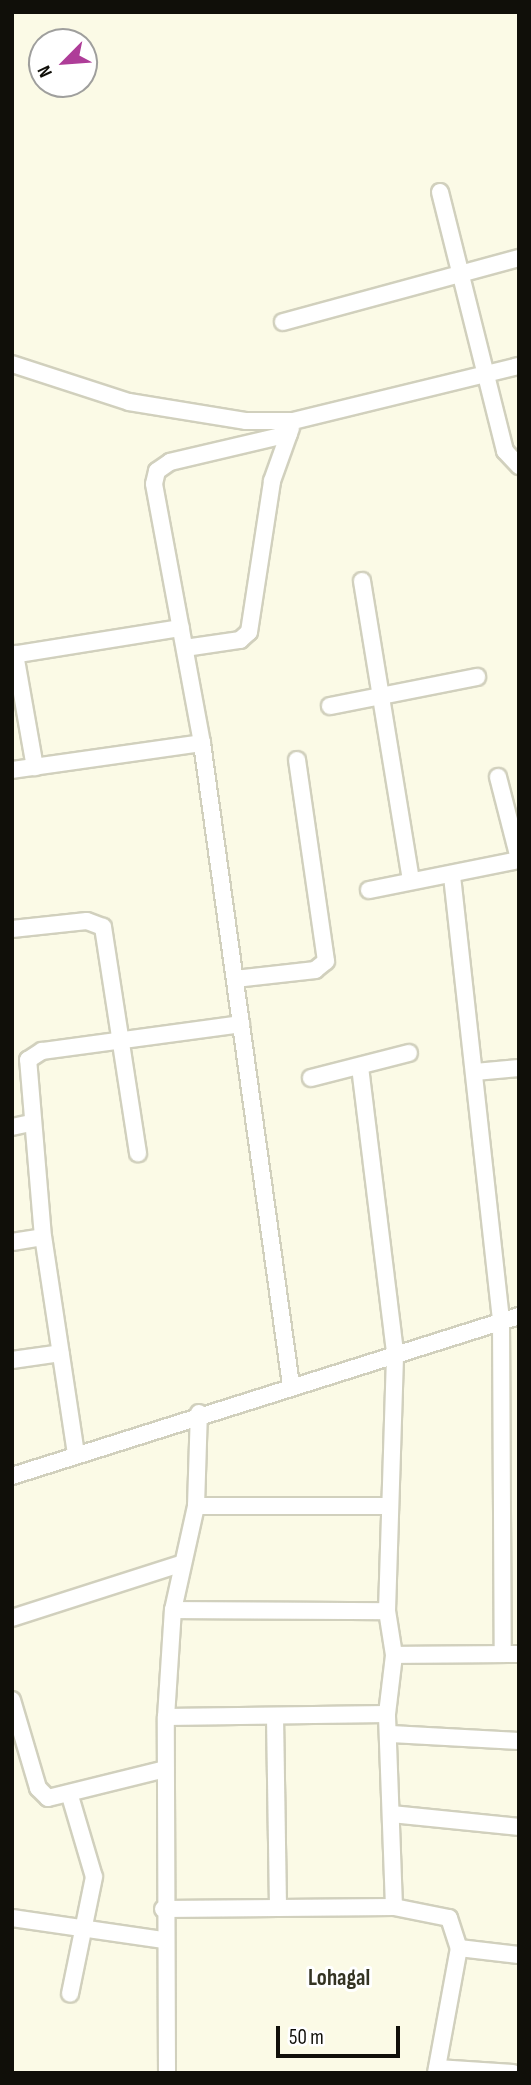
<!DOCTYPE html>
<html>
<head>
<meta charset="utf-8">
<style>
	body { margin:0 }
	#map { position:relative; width:531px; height:2085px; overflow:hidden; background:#fbfae6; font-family:"Sofia Sans Condensed",sans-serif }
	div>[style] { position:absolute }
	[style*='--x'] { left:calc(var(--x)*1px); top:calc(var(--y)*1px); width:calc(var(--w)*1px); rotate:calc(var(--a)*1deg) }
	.roads { filter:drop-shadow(2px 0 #d1d0bd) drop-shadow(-2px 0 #d1d0bd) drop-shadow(0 2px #d1d0bd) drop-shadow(0 -2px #d1d0bd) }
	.minor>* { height:16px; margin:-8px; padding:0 8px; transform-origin:8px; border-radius:8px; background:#fff }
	span { translate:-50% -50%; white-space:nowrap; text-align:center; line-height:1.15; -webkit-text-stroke:6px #fff; paint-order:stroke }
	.quarter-label { font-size:23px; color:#343323; font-weight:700 }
	.frame { position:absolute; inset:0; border:14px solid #100f09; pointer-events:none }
	.north { position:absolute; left:28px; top:28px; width:70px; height:70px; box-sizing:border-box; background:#fff; border:2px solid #9f9f9d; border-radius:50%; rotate:245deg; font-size:19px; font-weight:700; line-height:28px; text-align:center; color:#100f09 }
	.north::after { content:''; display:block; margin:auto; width:24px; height:32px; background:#ae3d98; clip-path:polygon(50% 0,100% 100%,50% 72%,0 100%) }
	.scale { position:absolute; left:276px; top:2026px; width:124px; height:32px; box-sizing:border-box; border:4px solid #100f09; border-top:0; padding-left:9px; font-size:21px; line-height:24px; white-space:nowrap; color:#100f09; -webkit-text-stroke:5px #fff; paint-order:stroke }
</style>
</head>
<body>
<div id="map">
	<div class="roads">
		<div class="minor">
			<i style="--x:440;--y:192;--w:267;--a:75.9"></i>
			<i style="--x:505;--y:451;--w:21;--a:47"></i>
			<i style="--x:283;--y:322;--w:245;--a:-15.2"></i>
			<i style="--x:12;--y:364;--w:123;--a:18"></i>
			<i style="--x:129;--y:402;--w:119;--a:9.2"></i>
			<i style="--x:246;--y:421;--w:47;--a:0"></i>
			<i style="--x:293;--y:421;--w:233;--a:-13.7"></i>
			<i style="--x:289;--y:434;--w:122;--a:166.8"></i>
			<i style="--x:170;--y:462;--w:16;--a:145"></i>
			<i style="--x:157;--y:471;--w:13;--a:103"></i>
			<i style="--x:154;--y:484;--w:263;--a:79.5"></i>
			<i style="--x:202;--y:743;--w:648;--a:82.11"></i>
			<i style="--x:362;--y:581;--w:302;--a:80.7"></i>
			<i style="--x:185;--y:648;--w:56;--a:-8.3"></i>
			<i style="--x:240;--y:640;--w:12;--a:-42"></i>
			<i style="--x:249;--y:632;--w:153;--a:-81.3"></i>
			<i style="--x:272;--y:481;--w:56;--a:-70.3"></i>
			<i style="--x:15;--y:654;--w:115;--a:80"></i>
			<i style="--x:12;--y:655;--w:171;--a:-9.1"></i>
			<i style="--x:330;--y:706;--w:150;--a:-11.2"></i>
			<i style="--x:12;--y:770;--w:192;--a:-8.1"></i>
			<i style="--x:498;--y:777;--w:85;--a:75.6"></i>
			<i style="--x:452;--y:876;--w:447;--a:83.7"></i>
			<i style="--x:501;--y:1320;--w:334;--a:89.7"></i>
			<i style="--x:503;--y:1654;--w:16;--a:0"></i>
			<i style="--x:369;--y:890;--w:153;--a:-11.3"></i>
			<i style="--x:12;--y:929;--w:75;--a:-6.1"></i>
			<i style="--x:87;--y:921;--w:17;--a:21"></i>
			<i style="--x:103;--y:927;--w:229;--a:81.2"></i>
			<i style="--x:235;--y:979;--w:81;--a:-6.4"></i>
			<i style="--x:315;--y:970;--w:14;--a:-39"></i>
			<i style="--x:326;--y:961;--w:203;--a:-98.2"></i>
			<i style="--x:475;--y:1072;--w:44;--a:-5.2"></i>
			<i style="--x:311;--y:1078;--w:101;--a:-14.3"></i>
			<i style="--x:12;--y:1127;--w:19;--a:-12"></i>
			<i style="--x:12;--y:1242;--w:31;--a:-9"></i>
			<i style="--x:12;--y:1360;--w:49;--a:-8.1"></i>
			<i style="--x:76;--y:1454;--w:219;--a:-98.6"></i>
			<i style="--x:43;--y:1237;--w:178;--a:-94.8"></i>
			<i style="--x:28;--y:1060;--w:17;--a:-33"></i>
			<i style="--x:42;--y:1051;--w:201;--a:-7.7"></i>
			<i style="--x:12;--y:1476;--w:532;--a:-17.51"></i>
			<i style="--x:196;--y:1506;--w:192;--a:0"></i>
			<i style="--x:173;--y:1610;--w:214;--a:0.3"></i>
			<i style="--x:12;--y:1618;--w:176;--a:-17.8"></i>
			<i style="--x:394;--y:1655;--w:109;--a:-0.5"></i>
			<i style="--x:12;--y:1700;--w:92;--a:73.5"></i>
			<i style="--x:38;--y:1788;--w:14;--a:45"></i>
			<i style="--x:48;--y:1798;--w:121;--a:-13.9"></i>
			<i style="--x:275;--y:1716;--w:192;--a:89.1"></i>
			<i style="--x:166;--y:1717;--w:221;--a:-0.8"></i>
			<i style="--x:391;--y:1734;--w:128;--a:3.1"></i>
			<i style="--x:70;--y:1796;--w:84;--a:73.5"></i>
			<i style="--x:94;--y:1877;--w:119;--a:101.6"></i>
			<i style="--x:392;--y:1814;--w:128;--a:5.8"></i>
			<i style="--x:394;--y:1907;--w:56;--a:11.3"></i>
			<i style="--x:449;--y:1918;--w:32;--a:72"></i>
			<i style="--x:459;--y:1948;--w:60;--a:6.7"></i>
			<i style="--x:163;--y:1909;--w:231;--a:-0.5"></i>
			<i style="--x:394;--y:1907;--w:193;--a:-92.1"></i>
			<i style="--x:387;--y:1714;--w:59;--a:-83.2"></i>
			<i style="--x:394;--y:1655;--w:45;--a:-99"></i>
			<i style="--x:387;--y:1611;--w:259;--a:-88.2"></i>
			<i style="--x:395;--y:1352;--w:287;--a:-97"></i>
			<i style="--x:12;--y:1918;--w:152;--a:8.3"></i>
			<i style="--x:437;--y:2068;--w:76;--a:3.8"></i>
			<i style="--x:167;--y:2073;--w:356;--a:-90.2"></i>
			<i style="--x:166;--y:1717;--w:107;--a:-86.3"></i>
			<i style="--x:173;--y:1610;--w:107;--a:-77.5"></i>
			<i style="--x:196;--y:1506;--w:93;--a:-88.2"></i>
			<i style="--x:436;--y:2073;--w:127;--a:-79.6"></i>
		</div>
	</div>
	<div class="quarter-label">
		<span style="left:339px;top:1978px">Lohagal</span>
	</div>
	<div class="frame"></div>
	<div class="north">N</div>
	<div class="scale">50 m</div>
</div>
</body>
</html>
